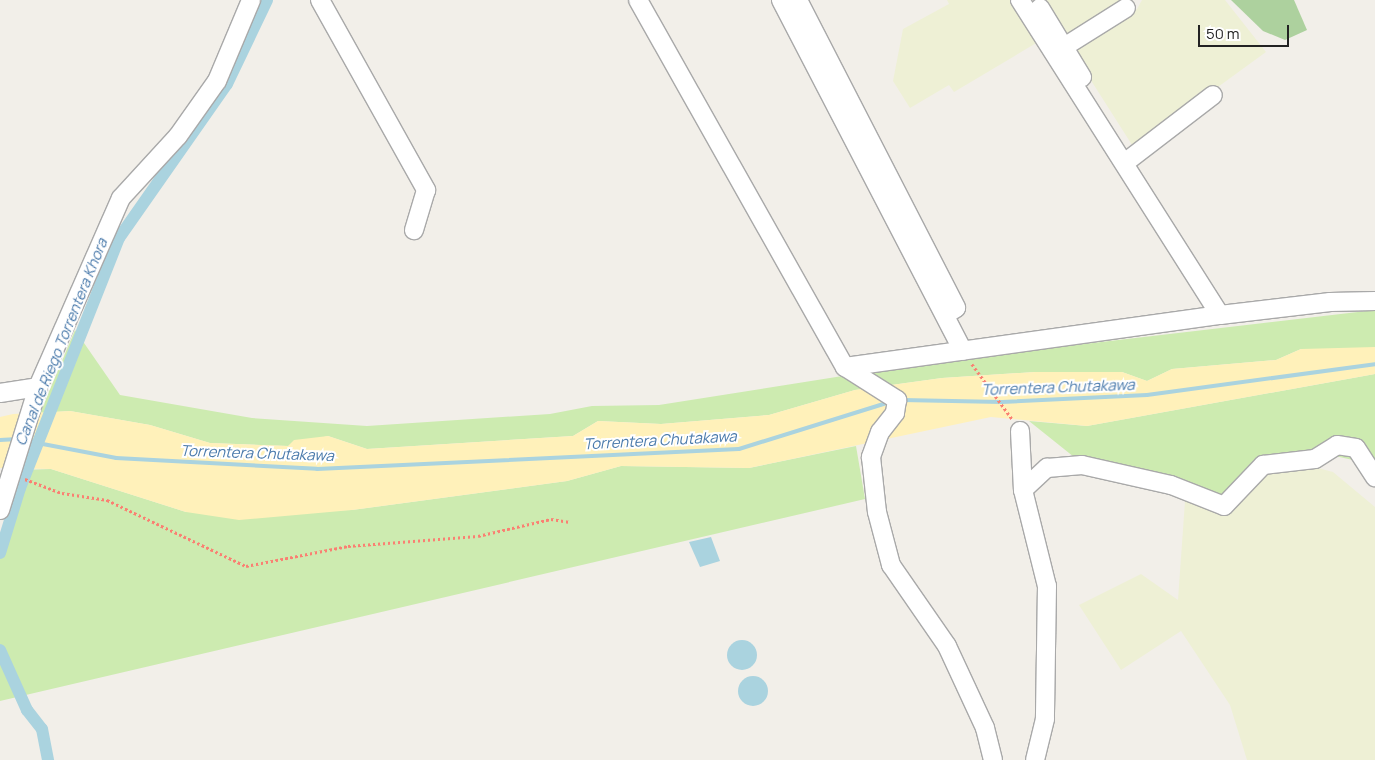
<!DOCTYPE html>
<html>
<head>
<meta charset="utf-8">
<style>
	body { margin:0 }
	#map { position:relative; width:1375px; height:760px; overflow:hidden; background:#f2efe9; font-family:Manrope,sans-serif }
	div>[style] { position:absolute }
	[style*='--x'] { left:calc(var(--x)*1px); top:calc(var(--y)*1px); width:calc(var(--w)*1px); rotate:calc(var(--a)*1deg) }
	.farmland>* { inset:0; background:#eef0d5 }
	.grass>* { inset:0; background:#cdebb0 }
	.forest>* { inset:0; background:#add19e }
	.sand>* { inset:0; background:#fff1ba }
	.water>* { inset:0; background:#aad3df }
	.round { border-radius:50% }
	.stream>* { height:4px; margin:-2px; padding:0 2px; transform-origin:2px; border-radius:2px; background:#aad3df }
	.canal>* { height:12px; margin:-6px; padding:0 6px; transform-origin:6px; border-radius:6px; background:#aad3df }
	.path>* { height:2.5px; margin-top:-1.25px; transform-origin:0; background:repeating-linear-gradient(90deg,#fa8072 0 2.5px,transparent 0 5px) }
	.roads { filter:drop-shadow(1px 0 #a9a9a9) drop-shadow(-1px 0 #a9a9a9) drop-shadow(0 1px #a9a9a9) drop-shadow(0 -1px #a9a9a9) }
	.minor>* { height:18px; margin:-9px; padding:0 9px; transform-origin:9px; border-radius:9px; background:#fff }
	span { translate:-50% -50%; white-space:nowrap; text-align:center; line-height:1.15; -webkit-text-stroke:4px #fff; paint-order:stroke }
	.water-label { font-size:15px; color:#4a7aab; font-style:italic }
	.scale { position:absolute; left:1198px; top:25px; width:91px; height:22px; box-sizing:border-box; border:2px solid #222; border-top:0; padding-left:6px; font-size:15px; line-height:18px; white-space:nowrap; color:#222; -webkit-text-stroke:4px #fff; paint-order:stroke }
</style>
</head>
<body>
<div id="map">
	<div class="farmland">
		<i style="clip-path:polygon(947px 0,1013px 0,1038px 42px,954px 92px,949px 85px,910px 108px,893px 81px,903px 29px,949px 4px)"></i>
		<i style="clip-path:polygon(1042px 0,1129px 0,1065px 39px)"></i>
		<i style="clip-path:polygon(1142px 0,1225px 0,1266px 52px,1134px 148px,1071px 49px,1137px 9px)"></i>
		<i style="clip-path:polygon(1314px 467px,1333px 472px,1375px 507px,1375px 760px,1247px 760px,1230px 705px,1181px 631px,1121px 670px,1079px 605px,1141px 574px,1178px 600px,1185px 501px,1227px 514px,1267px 470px)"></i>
	</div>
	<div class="grass">
		<i style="clip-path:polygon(1375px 310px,1375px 347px,1368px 349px,1301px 349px,1276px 360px,1172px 369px,1147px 381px,1122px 372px,1035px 372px,942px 378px,855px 390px,769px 415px,661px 424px,598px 421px,573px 436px,367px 449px,328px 436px,288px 446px,210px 443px,150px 425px,70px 411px,40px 413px,75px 330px,120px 395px,252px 418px,367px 426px,550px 414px,592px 406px,659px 405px,931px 362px)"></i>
		<i style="clip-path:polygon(1375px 374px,1375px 465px,1313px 451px,1259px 462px,1221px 497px,1165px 474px,1074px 457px,1029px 421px,1087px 426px)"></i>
		<i style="clip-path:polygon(856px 446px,865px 499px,0 701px,0 535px,20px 470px,51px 469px,186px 512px,352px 510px,567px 481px,621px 466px,749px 468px)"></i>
	</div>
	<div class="forest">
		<i style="clip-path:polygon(1231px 0,1294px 0,1307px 30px,1285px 40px,1263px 31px)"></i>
	</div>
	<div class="sand">
		<i style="clip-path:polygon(1375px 347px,1375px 374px,1087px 426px,991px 417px,749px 468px,621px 466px,567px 481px,352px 510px,239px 520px,186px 512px,51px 469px,0 468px,0 417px,13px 414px,70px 411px,150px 425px,210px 443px,288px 446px,294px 440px,328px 436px,367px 449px,573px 436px,598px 421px,661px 424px,769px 415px,855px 390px,942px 378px,1035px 372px,1122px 372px,1147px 381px,1172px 369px,1276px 360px,1301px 349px)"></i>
	</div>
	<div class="water">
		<i style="clip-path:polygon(711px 537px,720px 561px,700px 567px,689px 542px)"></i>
		<i class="round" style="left:727px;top:640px;width:30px;height:30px"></i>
		<i class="round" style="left:738px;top:676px;width:30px;height:30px"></i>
	</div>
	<div class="stream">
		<i style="--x:902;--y:400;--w:100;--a:1.1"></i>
		<i style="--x:1002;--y:402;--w:145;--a:-2.8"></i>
		<i style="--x:1147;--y:395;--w:230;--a:-7.7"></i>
		<i style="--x:0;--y:440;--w:18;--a:-3"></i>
		<i style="--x:27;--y:441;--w:91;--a:10.8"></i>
		<i style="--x:116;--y:458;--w:201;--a:3.1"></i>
		<i style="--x:317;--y:469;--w:422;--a:-2.7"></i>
		<i style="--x:739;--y:449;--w:158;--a:-17.3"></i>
	</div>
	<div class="canal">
		<i style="--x:0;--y:553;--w:68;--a:-72.9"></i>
		<i style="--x:20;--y:488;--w:269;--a:-68.4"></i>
		<i style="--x:119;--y:238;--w:188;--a:-55"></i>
		<i style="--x:227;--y:84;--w:93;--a:-64.5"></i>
		<i style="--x:0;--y:650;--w:66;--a:65.8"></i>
		<i style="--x:27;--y:710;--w:24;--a:52"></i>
		<i style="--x:42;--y:729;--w:32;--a:79"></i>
	</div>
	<div class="path">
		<i style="--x:972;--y:364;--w:69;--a:53.8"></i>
		<i style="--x:25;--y:479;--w:40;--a:21"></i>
		<i style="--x:62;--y:493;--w:46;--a:8.8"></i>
		<i style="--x:107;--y:500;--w:154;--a:25.4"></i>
		<i style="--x:246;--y:566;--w:104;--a:-11.1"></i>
		<i style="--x:348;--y:546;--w:130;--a:-4.4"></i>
		<i style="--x:478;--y:536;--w:75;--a:-13.1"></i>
		<i style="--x:551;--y:519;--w:19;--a:9"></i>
	</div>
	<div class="roads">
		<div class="minor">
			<i style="--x:320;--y:0;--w:218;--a:60.8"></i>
			<i style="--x:426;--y:190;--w:42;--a:106.7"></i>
			<i style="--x:638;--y:0;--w:421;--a:60.6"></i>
			<i style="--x:845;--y:367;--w:62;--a:32.4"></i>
			<i style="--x:897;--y:400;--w:13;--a:99"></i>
			<i style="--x:895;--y:413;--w:24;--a:128"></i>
			<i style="--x:880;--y:432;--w:27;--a:110"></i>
			<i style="--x:871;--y:457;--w:55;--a:83.8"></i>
			<i style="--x:877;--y:512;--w:55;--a:75.2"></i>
			<i style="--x:891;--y:565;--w:98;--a:55.3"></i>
			<i style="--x:947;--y:646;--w:90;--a:65.1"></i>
			<i style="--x:985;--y:728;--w:33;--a:76"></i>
			<i style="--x:781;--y:0;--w:395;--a:62.6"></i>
			<i style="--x:798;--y:0;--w:346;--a:62.8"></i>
			<i style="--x:956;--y:308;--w:13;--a:148"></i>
			<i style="--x:1020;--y:0;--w:373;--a:57.6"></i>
			<i style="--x:1040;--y:8;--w:81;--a:58.7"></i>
			<i style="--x:1064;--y:47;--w:73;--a:-32.2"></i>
			<i style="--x:1131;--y:158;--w:103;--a:-37.5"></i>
			<i style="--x:845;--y:367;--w:379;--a:-7.9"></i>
			<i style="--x:1220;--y:315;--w:111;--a:-6.7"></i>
			<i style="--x:1330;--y:302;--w:45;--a:-1.3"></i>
			<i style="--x:0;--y:393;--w:38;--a:-9"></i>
			<i style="--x:1020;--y:431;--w:59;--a:87.1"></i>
			<i style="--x:1023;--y:490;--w:99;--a:76"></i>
			<i style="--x:1047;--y:586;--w:133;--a:90.9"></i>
			<i style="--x:1045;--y:719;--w:42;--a:103.7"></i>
			<i style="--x:1023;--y:490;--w:33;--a:-43"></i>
			<i style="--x:1047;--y:468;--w:35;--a:-5"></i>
			<i style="--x:1082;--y:465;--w:91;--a:12.7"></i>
			<i style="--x:1171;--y:485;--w:57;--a:21.6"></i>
			<i style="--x:1224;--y:506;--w:57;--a:-46.4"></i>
			<i style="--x:1263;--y:465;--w:52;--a:-6.6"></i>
			<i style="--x:1315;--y:459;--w:26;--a:-32"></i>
			<i style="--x:1337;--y:445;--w:19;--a:9"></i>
			<i style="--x:1356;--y:448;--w:35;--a:57"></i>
			<i style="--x:0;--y:510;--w:129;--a:-72.8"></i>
			<i style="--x:38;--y:387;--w:206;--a:-66.3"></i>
			<i style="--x:121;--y:198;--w:84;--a:-47.4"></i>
			<i style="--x:178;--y:136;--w:67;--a:-54.7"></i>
			<i style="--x:217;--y:81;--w:88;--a:-67.2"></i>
		</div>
	</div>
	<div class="water-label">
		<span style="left:61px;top:342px;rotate:-68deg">Canal de Riego Torrentera Khora</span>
		<span style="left:1058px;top:387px;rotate:-2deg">Torrentera Chutakawa</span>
		<span style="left:660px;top:440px;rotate:-3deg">Torrentera Chutakawa</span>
		<span style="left:257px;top:453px;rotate:2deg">Torrentera Chutakawa</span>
	</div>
	<div class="scale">50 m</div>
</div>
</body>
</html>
